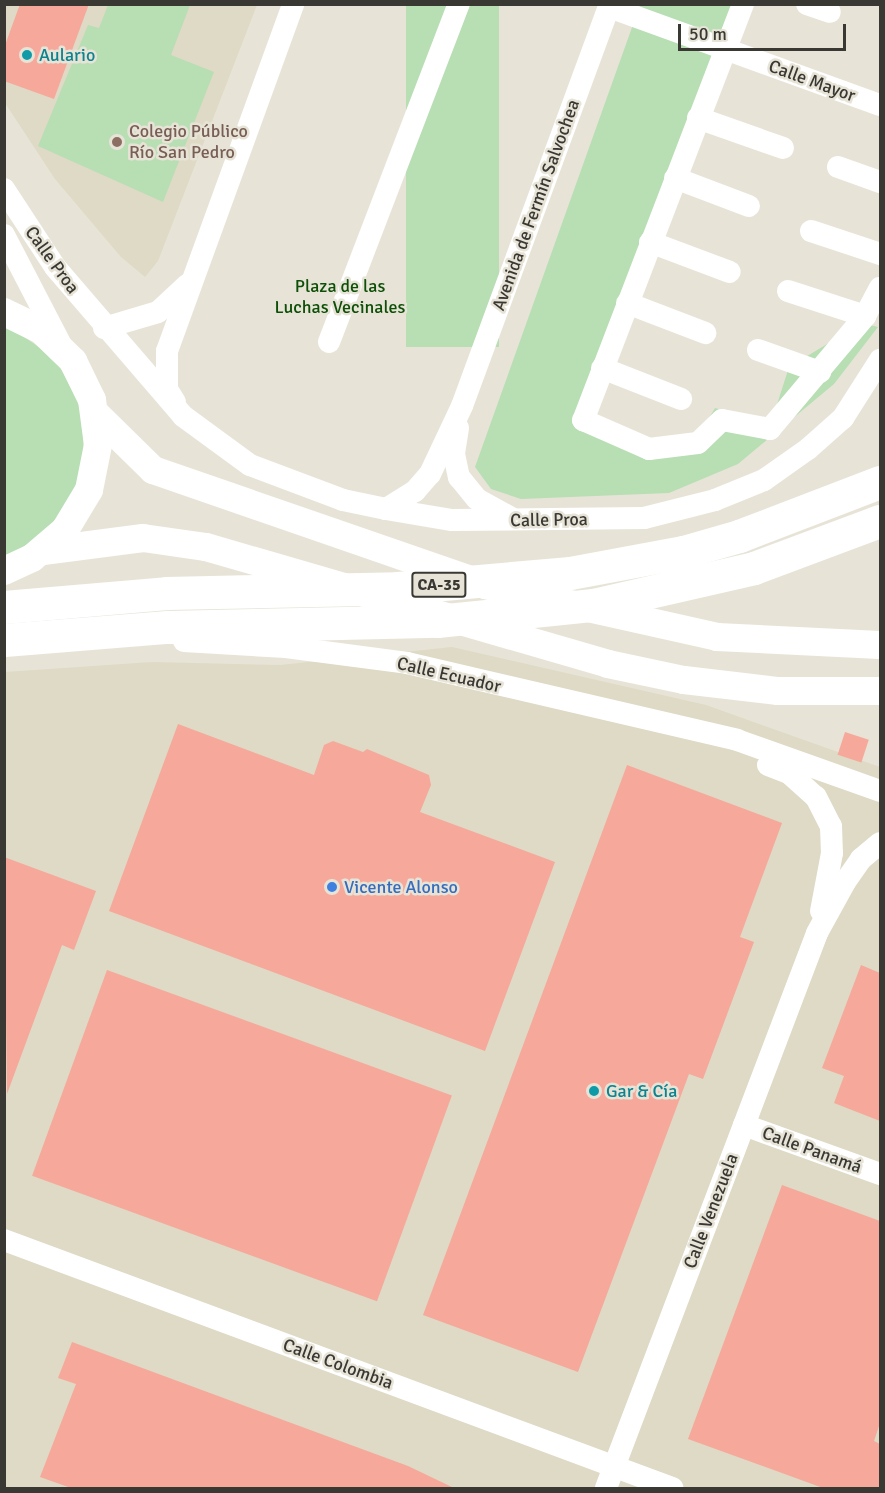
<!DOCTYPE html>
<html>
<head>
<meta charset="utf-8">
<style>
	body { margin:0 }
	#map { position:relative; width:885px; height:1493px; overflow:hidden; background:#e7e4d7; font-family:Signika,sans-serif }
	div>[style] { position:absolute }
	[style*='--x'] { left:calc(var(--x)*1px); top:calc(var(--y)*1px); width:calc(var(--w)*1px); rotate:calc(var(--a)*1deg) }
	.built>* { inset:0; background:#dedac5 }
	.green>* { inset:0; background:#b8deb3; transform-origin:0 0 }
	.building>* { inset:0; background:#f6a89a; transform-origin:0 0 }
	.minor>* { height:22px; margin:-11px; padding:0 11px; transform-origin:11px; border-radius:11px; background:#fff }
	.major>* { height:28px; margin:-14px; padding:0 14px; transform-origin:14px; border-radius:14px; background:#fff }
	.highway>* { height:33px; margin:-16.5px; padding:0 16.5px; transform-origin:16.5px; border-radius:16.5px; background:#fff }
	.dots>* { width:16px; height:16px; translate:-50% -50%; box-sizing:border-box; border:3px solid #e7e4d7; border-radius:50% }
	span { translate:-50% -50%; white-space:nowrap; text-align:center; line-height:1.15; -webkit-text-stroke:5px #e7e4d7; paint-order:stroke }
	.shield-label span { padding:2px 4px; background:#e7e4d7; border:2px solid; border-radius:4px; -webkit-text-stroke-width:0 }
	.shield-label { font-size:16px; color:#393833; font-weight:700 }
	.culture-label { font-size:18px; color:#0d838f }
	.left { translate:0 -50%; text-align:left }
	.street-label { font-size:18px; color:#393833 }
	.education-label { font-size:18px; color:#785e54 }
	.park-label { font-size:18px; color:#0d4f07 }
	.shop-label { font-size:18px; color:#366cbe }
	.frame { position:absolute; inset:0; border:6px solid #393833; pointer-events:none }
	.scale { position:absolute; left:678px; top:24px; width:168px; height:27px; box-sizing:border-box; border:3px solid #393833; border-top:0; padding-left:8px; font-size:18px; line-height:21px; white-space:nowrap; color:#393833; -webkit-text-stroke:4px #e7e4d7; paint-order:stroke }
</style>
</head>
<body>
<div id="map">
	<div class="built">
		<i style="clip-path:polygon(4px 5px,257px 5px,158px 261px,145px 277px,121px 257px,55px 179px,5px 103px)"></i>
		<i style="clip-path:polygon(452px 647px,706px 705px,880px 767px,880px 1488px,5px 1488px,5px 672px,152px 662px,280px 665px)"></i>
	</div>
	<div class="green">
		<i style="clip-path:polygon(108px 5px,190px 5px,171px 55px,214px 72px,163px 202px,38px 146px,88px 25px,99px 28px)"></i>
		<i style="left:406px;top:5px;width:93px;height:342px"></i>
		<i style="clip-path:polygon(640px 5px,735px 5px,573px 423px,624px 443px,700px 433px,715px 408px,771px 423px,789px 367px,862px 323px,878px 327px,834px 384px,738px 464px,669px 493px,521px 499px,491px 489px,475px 467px)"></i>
		<i style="clip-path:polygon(5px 324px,55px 358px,84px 412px,83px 472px,66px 510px,39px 540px,5px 559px)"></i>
	</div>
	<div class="building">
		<i style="clip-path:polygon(20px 4px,89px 4px,54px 99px,4px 81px,4px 48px)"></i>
		<i style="clip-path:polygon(178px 724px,314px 775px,324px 745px,333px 741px,363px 752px,367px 749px,429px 775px,431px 785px,420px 812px,555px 862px,485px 1051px,109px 911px)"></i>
		<i style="left:845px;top:732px;width:25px;height:24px;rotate:18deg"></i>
		<i style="clip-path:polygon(627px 765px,782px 823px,740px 937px,754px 942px,703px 1079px,689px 1074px,578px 1372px,423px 1315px)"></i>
		<i style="clip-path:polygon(4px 857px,96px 891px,74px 950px,62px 945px,7px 1094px)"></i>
		<i style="clip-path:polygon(861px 965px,880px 973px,880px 1121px,834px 1103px,844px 1076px,822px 1068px)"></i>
		<i style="left:107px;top:970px;width:367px;height:219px;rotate:20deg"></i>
		<i style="clip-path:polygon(782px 1185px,880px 1221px,880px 1423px,874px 1441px,880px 1444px,880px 1488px,823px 1488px,688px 1439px)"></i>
		<i style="clip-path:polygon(72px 1342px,408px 1466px,454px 1488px,71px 1488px,40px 1477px,76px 1384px,58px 1378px)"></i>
	</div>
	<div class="minor">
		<i style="--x:743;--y:4;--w:446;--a:111"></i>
		<i style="--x:583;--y:420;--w:72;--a:23.7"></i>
		<i style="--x:649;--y:449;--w:49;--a:-7"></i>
		<i style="--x:698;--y:443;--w:33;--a:-44"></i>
		<i style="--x:722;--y:420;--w:49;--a:10.6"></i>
		<i style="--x:770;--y:429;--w:148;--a:-49.9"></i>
		<i style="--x:865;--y:316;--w:32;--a:-62"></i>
		<i style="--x:807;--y:4;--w:24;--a:19"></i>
		<i style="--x:609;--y:7;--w:288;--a:19.9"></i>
		<i style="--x:698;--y:118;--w:90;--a:19.4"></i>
		<i style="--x:838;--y:167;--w:45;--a:19.7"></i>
		<i style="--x:675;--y:178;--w:79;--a:20.7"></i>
		<i style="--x:4;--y:189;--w:93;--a:56.8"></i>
		<i style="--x:55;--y:267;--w:196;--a:49.3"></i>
		<i style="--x:183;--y:416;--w:83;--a:36.2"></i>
		<i style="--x:250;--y:465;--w:99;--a:20.6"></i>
		<i style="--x:343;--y:500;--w:44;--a:11.8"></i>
		<i style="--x:386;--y:509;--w:67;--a:9.5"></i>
		<i style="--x:452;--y:520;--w:192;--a:-0.6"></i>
		<i style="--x:644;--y:518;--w:73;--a:-14.2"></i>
		<i style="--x:715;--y:500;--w:53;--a:-22.2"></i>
		<i style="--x:764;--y:480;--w:54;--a:-35.2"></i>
		<i style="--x:808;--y:449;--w:47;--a:-41.5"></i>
		<i style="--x:843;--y:418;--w:69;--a:-57.5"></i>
		<i style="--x:811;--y:231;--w:73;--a:18.4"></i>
		<i style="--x:4;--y:235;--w:122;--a:62.6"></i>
		<i style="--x:650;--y:242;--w:85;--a:20.6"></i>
		<i style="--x:788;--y:291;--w:81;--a:18"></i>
		<i style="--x:627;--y:303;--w:84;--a:21"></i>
		<i style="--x:104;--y:328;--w:56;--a:-16.5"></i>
		<i style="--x:158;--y:312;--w:40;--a:-43"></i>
		<i style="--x:329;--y:342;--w:362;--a:-69"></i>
		<i style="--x:758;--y:350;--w:66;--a:19.5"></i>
		<i style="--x:602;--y:368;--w:85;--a:21.4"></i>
		<i style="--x:175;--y:402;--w:15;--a:-122"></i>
		<i style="--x:167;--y:389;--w:38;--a:-90"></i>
		<i style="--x:167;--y:351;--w:369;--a:-70"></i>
		<i style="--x:458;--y:428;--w:26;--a:99"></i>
		<i style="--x:454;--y:454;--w:24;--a:78"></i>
		<i style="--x:459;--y:477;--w:28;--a:51"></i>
		<i style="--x:477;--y:499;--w:38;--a:29"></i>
		<i style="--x:386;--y:509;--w:34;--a:-32"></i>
		<i style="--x:415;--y:491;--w:23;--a:-49"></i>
		<i style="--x:430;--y:474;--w:75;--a:-64.8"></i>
		<i style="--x:462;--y:406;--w:428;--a:-69.8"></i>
		<i style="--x:184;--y:641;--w:102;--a:3.4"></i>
		<i style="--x:286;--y:647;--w:122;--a:7.5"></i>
		<i style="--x:407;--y:663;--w:339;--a:13.1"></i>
		<i style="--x:737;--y:740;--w:152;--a:19.6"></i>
		<i style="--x:768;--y:765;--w:22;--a:21"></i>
		<i style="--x:789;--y:773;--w:36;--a:42"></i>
		<i style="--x:816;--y:797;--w:33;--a:63"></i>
		<i style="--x:831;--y:826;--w:27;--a:88"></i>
		<i style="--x:832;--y:853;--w:59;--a:100.7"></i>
		<i style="--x:744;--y:1125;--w:145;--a:19.8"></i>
		<i style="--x:4;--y:1240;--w:713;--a:20.37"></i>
		<i style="--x:606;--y:1488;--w:594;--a:-69.18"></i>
		<i style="--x:817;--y:933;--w:58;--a:-61.2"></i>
		<i style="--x:845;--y:882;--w:28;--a:-55"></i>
		<i style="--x:861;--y:859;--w:25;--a:-40"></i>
	</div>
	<div class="major">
		<i style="--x:4;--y:312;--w:41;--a:25.9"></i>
		<i style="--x:41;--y:330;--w:45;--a:44.1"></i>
		<i style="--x:73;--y:361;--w:43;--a:64"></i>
		<i style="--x:92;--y:400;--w:45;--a:82.4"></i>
		<i style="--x:98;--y:445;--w:46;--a:101.3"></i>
		<i style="--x:89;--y:490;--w:47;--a:121"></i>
		<i style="--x:65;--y:530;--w:43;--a:139.7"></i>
		<i style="--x:32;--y:558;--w:31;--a:155"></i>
		<i style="--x:96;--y:414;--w:80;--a:44.5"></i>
		<i style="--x:153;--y:470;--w:351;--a:19.1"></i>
		<i style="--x:485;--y:585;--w:238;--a:12.6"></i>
		<i style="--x:717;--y:637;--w:163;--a:2.8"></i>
		<i style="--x:43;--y:551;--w:101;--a:-7.4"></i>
		<i style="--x:143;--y:538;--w:64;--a:8.1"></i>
		<i style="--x:206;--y:547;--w:419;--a:16.2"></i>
		<i style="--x:608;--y:664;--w:78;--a:11.9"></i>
		<i style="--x:684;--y:680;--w:95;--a:6.7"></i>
		<i style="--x:778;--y:691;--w:102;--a:0"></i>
	</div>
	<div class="highway">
		<i style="--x:4;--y:607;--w:163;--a:-4.9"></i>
		<i style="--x:166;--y:593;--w:232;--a:-1.2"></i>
		<i style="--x:398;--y:588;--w:173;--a:-5"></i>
		<i style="--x:570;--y:573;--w:115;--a:-10.5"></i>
		<i style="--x:683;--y:552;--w:58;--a:-15.9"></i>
		<i style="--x:739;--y:536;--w:151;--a:-21"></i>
		<i style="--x:4;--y:640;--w:164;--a:-4.6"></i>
		<i style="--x:167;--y:627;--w:270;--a:-1.3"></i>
		<i style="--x:437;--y:621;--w:157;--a:-5.9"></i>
		<i style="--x:593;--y:605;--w:165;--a:-12.9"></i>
		<i style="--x:754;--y:568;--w:134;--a:-20.5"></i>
	</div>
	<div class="dots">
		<i style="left:27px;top:55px;background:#0f9aa8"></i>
		<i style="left:117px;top:142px;background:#8d6e63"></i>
		<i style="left:332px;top:887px;background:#3f7fe0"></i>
		<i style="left:594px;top:1091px;background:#0f9aa8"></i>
	</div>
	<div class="shield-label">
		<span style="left:439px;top:585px">CA-35</span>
	</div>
	<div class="culture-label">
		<span class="left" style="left:39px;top:55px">Aulario</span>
		<span class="left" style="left:606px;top:1091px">Gar &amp; Cía</span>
	</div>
	<div class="street-label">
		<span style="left:812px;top:81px;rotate:20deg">Calle Mayor</span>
		<span style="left:536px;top:205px;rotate:-70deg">Avenida de Fermín Salvochea</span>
		<span style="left:52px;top:260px;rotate:54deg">Calle Proa</span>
		<span style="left:549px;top:520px;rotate:-1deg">Calle Proa</span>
		<span style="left:449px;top:675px;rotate:13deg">Calle Ecuador</span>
		<span style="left:812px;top:1150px;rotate:20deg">Calle Panamá</span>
		<span style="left:711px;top:1211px;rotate:-69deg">Calle Venezuela</span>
		<span style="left:338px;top:1364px;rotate:20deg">Calle Colombia</span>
	</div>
	<div class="education-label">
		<span class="left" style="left:129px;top:142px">Colegio Público<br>Río San Pedro</span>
	</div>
	<div class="park-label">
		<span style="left:340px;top:297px">Plaza de las<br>Luchas Vecinales</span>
	</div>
	<div class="shop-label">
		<span class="left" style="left:344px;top:887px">Vicente Alonso</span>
	</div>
	<div class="frame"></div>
	<div class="scale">50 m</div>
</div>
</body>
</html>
